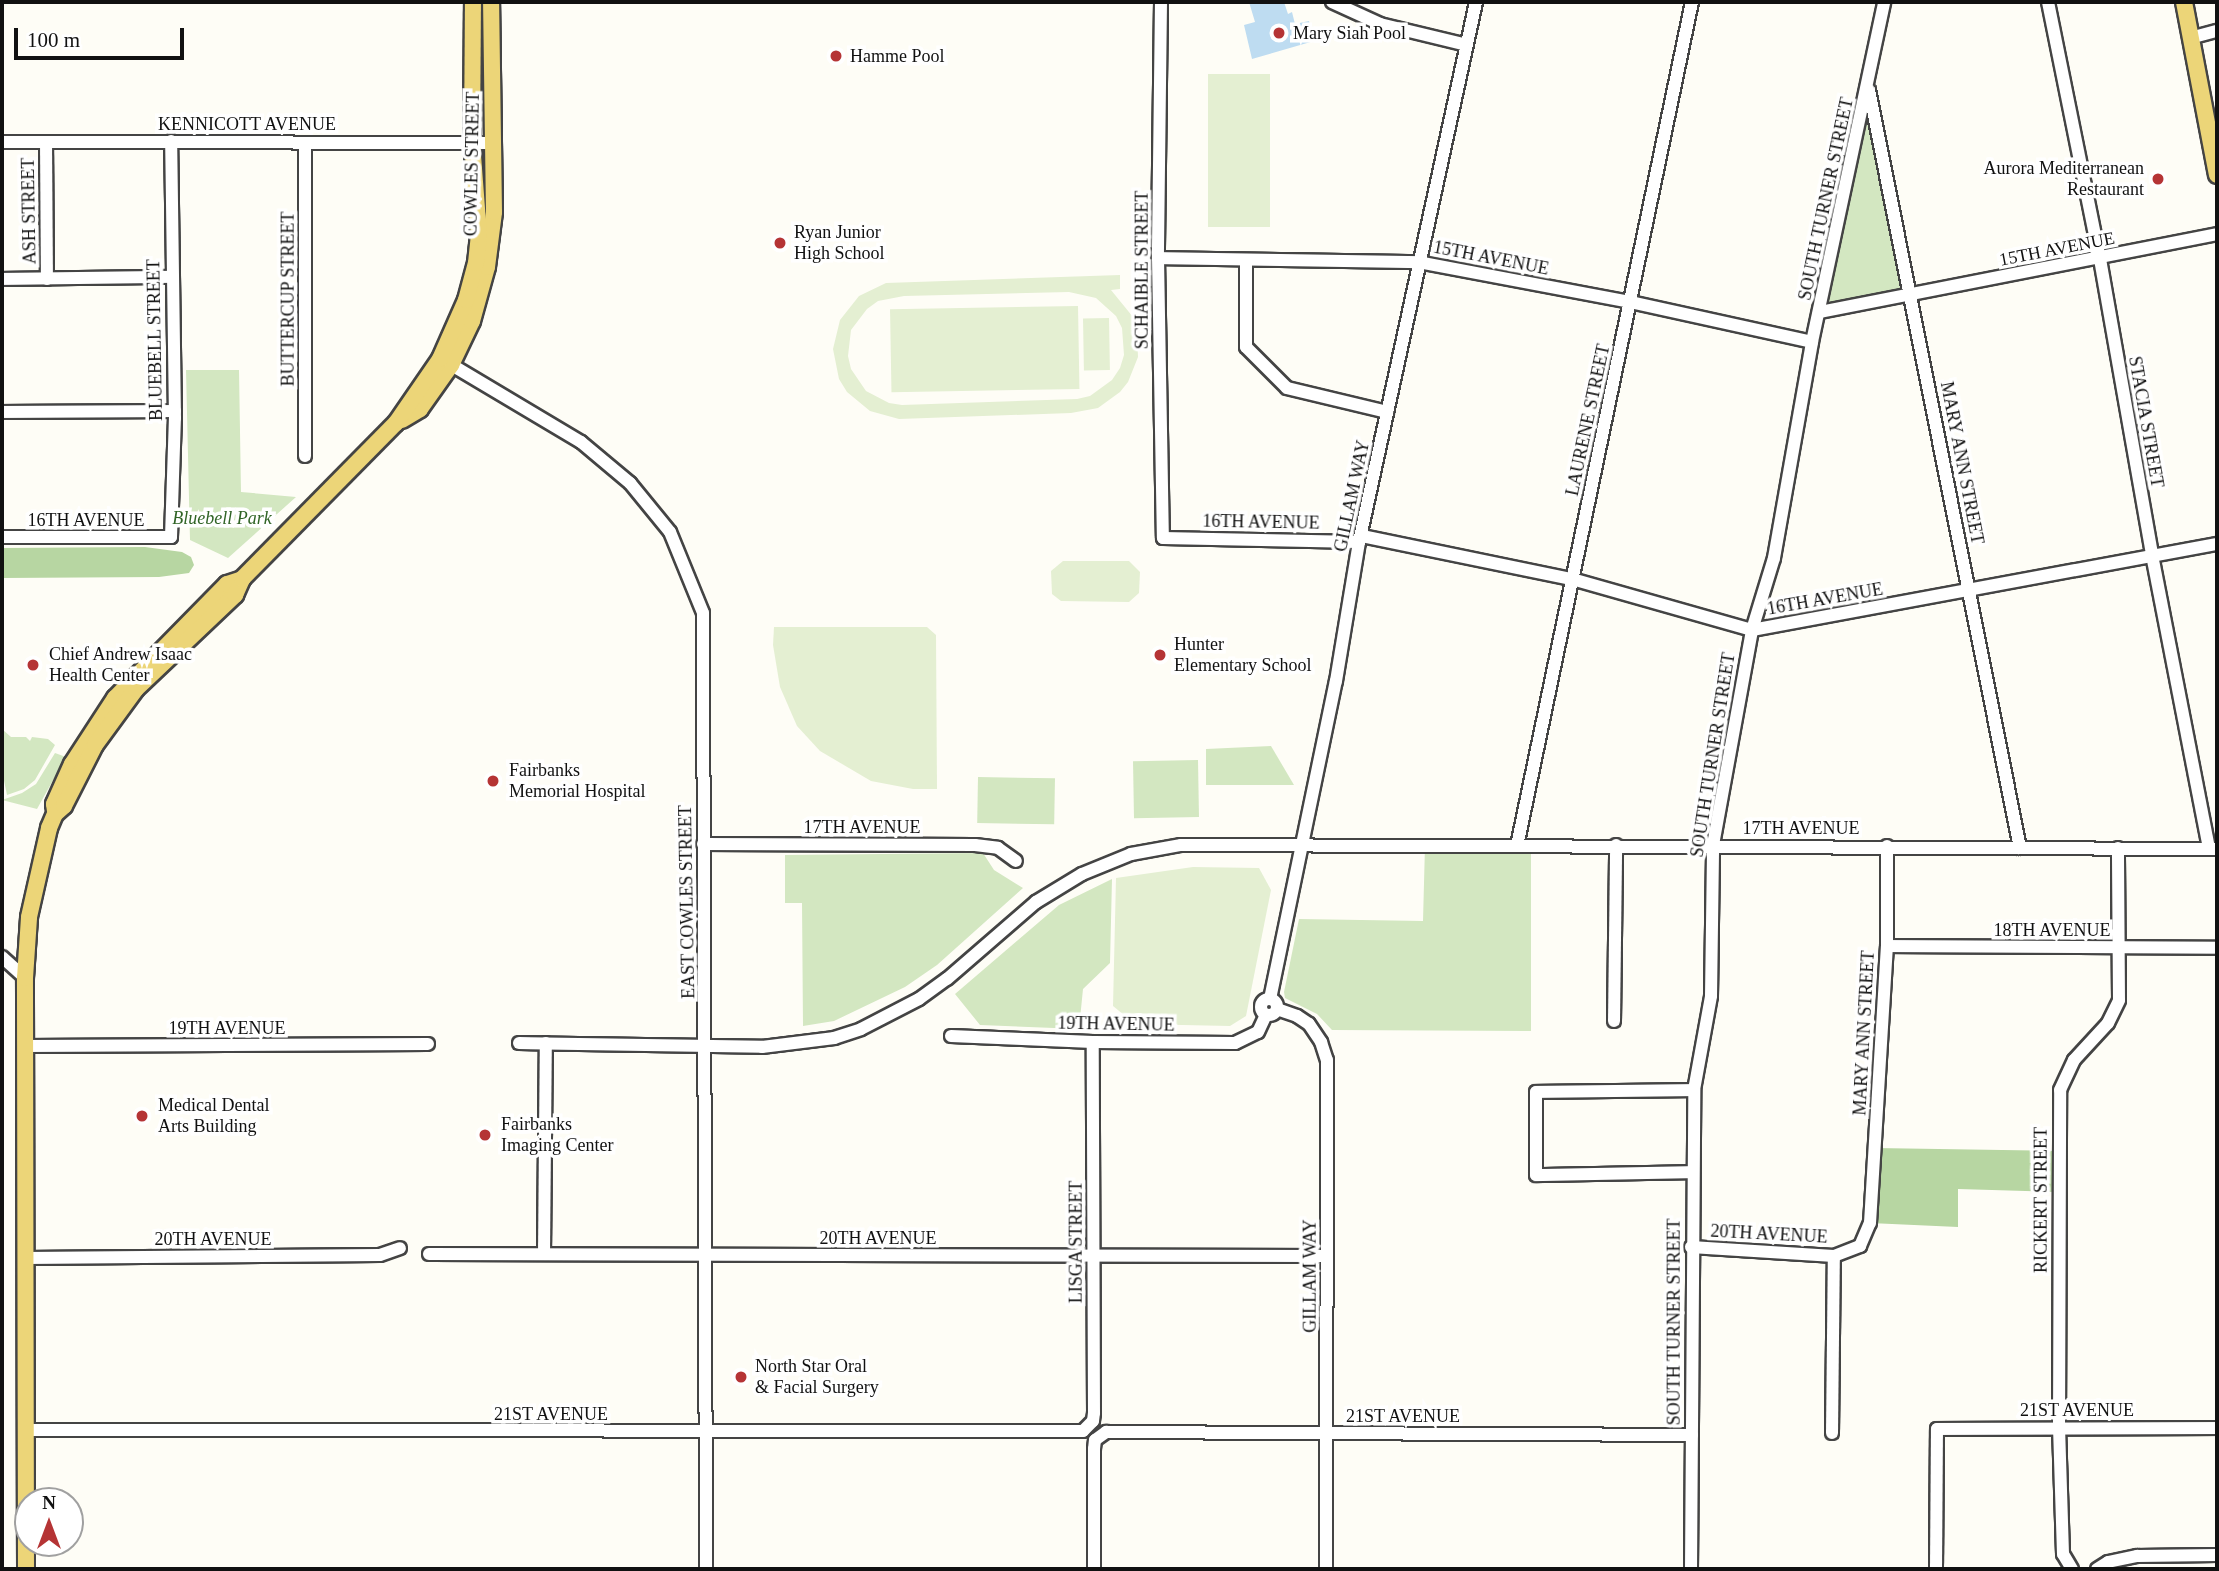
<!DOCTYPE html>
<html>
<head>
<meta charset="utf-8">
<style>
	body { margin:0 }
	#map { position:relative; width:2219px; height:1571px; overflow:hidden; background:#fefdf6; font-family:Georgia,serif }
	div>[style] { position:absolute }
	[style*='--x'] { left:calc(var(--x)*1px); top:calc(var(--y)*1px); width:calc(var(--w)*1px); rotate:calc(var(--a)*1deg) }
	.green>* { inset:0; background:#d3e7c1; transform-origin:0 0 }
	.forest>* { inset:0; background:#b7d6a2 }
	.pitch>* { inset:0; background:#e4efd2; transform-origin:0 0 }
	.water>* { inset:0; background:#bedcf1 }
	.roads { filter:drop-shadow(2px 0 #444) drop-shadow(-2px 0 #444) drop-shadow(0 2px #444) drop-shadow(0 -2px #444) }
	.minor>* { height:12px; margin:-6px; padding:0 6px; transform-origin:6px; border-radius:6px; background:#fff }
	.minor>.ring { margin:-6px; padding:0; box-sizing:content-box; background:none; border:12px solid #fff; border-radius:50% }
	.major>* { height:16px; margin:-8px; padding:0 8px; transform-origin:8px; border-radius:8px; background:#ecd578 }
	.dots>* { width:19px; height:19px; translate:-50% -50%; box-sizing:border-box; border:4px solid #fff; border-radius:50% }
	span { translate:-50% -50%; white-space:nowrap; text-align:center; line-height:1.15; -webkit-text-stroke:7px #fff; paint-order:stroke }
	.poi-label { font-size:18px; color:#111 }
	.left { translate:0 -50%; text-align:left }
	.right { translate:-100% -50%; text-align:right }
	.street-label { font-size:18px; color:#111 }
	.park-label { font-size:18px; color:#306426; font-style:italic }
	.frame { position:absolute; inset:0; border:4px solid #111; pointer-events:none }
	.north { position:absolute; left:14px; top:1487px; width:70px; height:70px; box-sizing:border-box; background:#fff; border:2px solid #a0a0a0; border-radius:50%; rotate:0deg; font-size:19px; font-weight:700; line-height:28px; text-align:center; color:#111 }
	.north::after { content:''; display:block; margin:auto; width:24px; height:32px; background:#b53435; clip-path:polygon(50% 0,100% 100%,50% 72%,0 100%) }
	.scale { position:absolute; left:14px; top:28px; width:170px; height:32px; box-sizing:border-box; border:4px solid #111; border-top:0; padding-left:9px; font-size:21px; line-height:24px; white-space:nowrap; color:#111; -webkit-text-stroke:5px #fff; paint-order:stroke }
</style>
</head>
<body>
<div id="map">
	<div class="green">
		<i style="clip-path:polygon(1868px 84px,1911px 294px,1820px 312px)"></i>
		<i style="clip-path:polygon(186px 370px,239px 370px,241px 492px,296px 497px,228px 558px,190px 540px)"></i>
		<i style="clip-path:polygon(2px 729px,11px 737px,26px 737px,30px 741px,32px 737px,48px 739px,55px 745px,35px 780px,24px 789px,7px 795px,2px 771px)"></i>
		<i style="clip-path:polygon(1271px 746px,1294px 785px,1206px 785px,1206px 749px)"></i>
		<i style="clip-path:polygon(55px 753px,66px 757px,37px 809px,2px 800px,22px 793px,36px 784px)"></i>
		<i style="left:1198px;top:760px;width:57px;height:65px;rotate:89deg"></i>
		<i style="left:978px;top:777px;width:77px;height:46px;rotate:1deg"></i>
		<i style="clip-path:polygon(1425px 845px,1531px 846px,1531px 1031px,1332px 1030px,1317px 1014px,1285px 998px,1284px 992px,1299px 919px,1423px 921px)"></i>
		<i style="clip-path:polygon(983px 853px,994px 870px,1023px 888px,937px 965px,905px 987px,834px 1021px,803px 1026px,802px 903px,785px 903px,785px 855px)"></i>
		<i style="clip-path:polygon(1112px 879px,1110px 963px,1083px 989px,1079px 1029px,980px 1025px,955px 994px,1059px 905px)"></i>
	</div>
	<div class="forest">
		<i style="clip-path:polygon(145px 547px,182px 552px,191px 557px,194px 565px,189px 573px,159px 577px,2px 578px,2px 548px)"></i>
		<i style="clip-path:polygon(1875px 1148px,2058px 1151px,2058px 1192px,1958px 1189px,1958px 1227px,1870px 1223px)"></i>
	</div>
	<div class="pitch">
		<i style="left:1208px;top:74px;width:62px;height:153px"></i>
		<i style="clip-path:polygon(evenodd,1120px 275px,1120px 289px,1111px 290px,1133px 317px,1137px 330px,1138px 357px,1128px 382px,1120px 392px,1098px 408px,1071px 413px,899px 419px,870px 411px,847px 392px,839px 379px,833px 349px,840px 320px,859px 296px,886px 283px,1120px 275px,1069px 292px,1096px 298px,1116px 316px,1122px 328px,1124px 355px,1120px 368px,1112px 380px,1090px 396px,1077px 399px,902px 405px,889px 403px,866px 391px,851px 369px,848px 356px,851px 330px,867px 309px,878px 301px,904px 296px,1069px 292px)"></i>
		<i style="left:1078px;top:306px;width:83px;height:188px;rotate:89deg"></i>
		<i style="left:1109px;top:318px;width:52px;height:26px;rotate:89deg"></i>
		<i style="clip-path:polygon(1063px 561px,1129px 561px,1140px 572px,1139px 593px,1129px 602px,1061px 601px,1052px 594px,1051px 571px)"></i>
		<i style="clip-path:polygon(774px 627px,927px 627px,936px 635px,937px 789px,913px 789px,871px 781px,820px 751px,797px 726px,780px 687px,773px 645px)"></i>
		<i style="clip-path:polygon(1193px 867px,1259px 868px,1271px 890px,1246px 1016px,1230px 1026px,1135px 1024px,1113px 1006px,1116px 878px)"></i>
	</div>
	<div class="water">
		<i style="clip-path:polygon(1249px 2px,1284px 2px,1288px 14px,1292px 12px,1295px 24px,1309px 21px,1314px 41px,1252px 59px,1244px 25px,1255px 22px)"></i>
	</div>
	<div class="roads">
		<div class="minor">
			<i style="--x:1161;--y:2;--w:256;--a:90.7"></i>
			<i style="--x:1158;--y:258;--w:280;--a:89"></i>
			<i style="--x:1163;--y:538;--w:196;--a:1.2"></i>
			<i style="--x:1332;--y:2;--w:53;--a:24.6"></i>
			<i style="--x:1380;--y:24;--w:89;--a:13.6"></i>
			<i style="--x:2048;--y:2;--w:262;--a:78.6"></i>
			<i style="--x:2100;--y:259;--w:301;--a:80"></i>
			<i style="--x:2152;--y:555;--w:299;--a:79"></i>
			<i style="--x:2190;--y:38;--w:28;--a:-15"></i>
			<i style="--x:1869;--y:90;--w:773;--a:78.73"></i>
			<i style="--x:2;--y:142;--w:491;--a:0.1"></i>
			<i style="--x:46;--y:142;--w:137;--a:89.6"></i>
			<i style="--x:1158;--y:258;--w:260;--a:0.9"></i>
			<i style="--x:1418;--y:262;--w:216;--a:10.7"></i>
			<i style="--x:1630;--y:302;--w:186;--a:12.4"></i>
			<i style="--x:1246;--y:260;--w:87;--a:90"></i>
			<i style="--x:1246;--y:347;--w:58;--a:45"></i>
			<i style="--x:1287;--y:388;--w:103;--a:13.5"></i>
			<i style="--x:2;--y:279;--w:170;--a:-0.7"></i>
			<i style="--x:1820;--y:312;--w:405;--a:-11.1"></i>
			<i style="--x:445;--y:361;--w:158;--a:30.8"></i>
			<i style="--x:581;--y:442;--w:64;--a:39.9"></i>
			<i style="--x:630;--y:483;--w:63;--a:50.8"></i>
			<i style="--x:670;--y:532;--w:87;--a:67.8"></i>
			<i style="--x:703;--y:613;--w:956;--a:89.82"></i>
			<i style="--x:2;--y:412;--w:173;--a:-0.3"></i>
			<i style="--x:305;--y:456;--w:313;--a:-90"></i>
			<i style="--x:1362;--y:536;--w:214;--a:11.6"></i>
			<i style="--x:1572;--y:579;--w:187;--a:15.8"></i>
			<i style="--x:1752;--y:630;--w:473;--a:-10.5"></i>
			<i style="--x:2;--y:537;--w:169;--a:0"></i>
			<i style="--x:171;--y:537;--w:119;--a:-88.1"></i>
			<i style="--x:175;--y:418;--w:277;--a:-90.8"></i>
			<i style="--x:703;--y:844;--w:272;--a:0.2"></i>
			<i style="--x:975;--y:845;--w:23;--a:7"></i>
			<i style="--x:998;--y:848;--w:22;--a:36"></i>
			<i style="--x:1517;--y:846;--w:862;--a:-78.29"></i>
			<i style="--x:1887;--y:946;--w:330;--a:0.3"></i>
			<i style="--x:2;--y:957;--w:31;--a:42"></i>
			<i class="ring" style="left:1261px;top:999px;width:4px;height:4px"></i>
			<i style="--x:1270;--y:999;--w:325;--a:-78.3"></i>
			<i style="--x:1336;--y:681;--w:141;--a:-80.6"></i>
			<i style="--x:1359;--y:542;--w:553;--a:-77.77"></i>
			<i style="--x:1277;--y:1009;--w:21;--a:19"></i>
			<i style="--x:1297;--y:1016;--w:14;--a:34"></i>
			<i style="--x:1309;--y:1024;--w:22;--a:56"></i>
			<i style="--x:1321;--y:1042;--w:19;--a:72"></i>
			<i style="--x:1327;--y:1060;--w:509;--a:90.11"></i>
			<i style="--x:1614;--y:1021;--w:176;--a:-89.3"></i>
			<i style="--x:951;--y:1036;--w:142;--a:2.4"></i>
			<i style="--x:1093;--y:1042;--w:142;--a:0.4"></i>
			<i style="--x:1235;--y:1043;--w:25;--a:-26"></i>
			<i style="--x:1258;--y:1032;--w:19;--a:-65"></i>
			<i style="--x:519;--y:1043;--w:243;--a:0.9"></i>
			<i style="--x:762;--y:1047;--w:73;--a:-7.1"></i>
			<i style="--x:834;--y:1038;--w:28;--a:-18"></i>
			<i style="--x:861;--y:1029;--w:65;--a:-27.3"></i>
			<i style="--x:919;--y:999;--w:34;--a:-36"></i>
			<i style="--x:947;--y:979;--w:118;--a:-40.9"></i>
			<i style="--x:1036;--y:902;--w:54;--a:-31.3"></i>
			<i style="--x:1082;--y:874;--w:53;--a:-22.2"></i>
			<i style="--x:1131;--y:854;--w:51;--a:-10.2"></i>
			<i style="--x:1181;--y:845;--w:1036;--a:0.22"></i>
			<i style="--x:26;--y:1046;--w:402;--a:-0.3"></i>
			<i style="--x:1693;--y:1172;--w:157;--a:178.9"></i>
			<i style="--x:1536;--y:1175;--w:83;--a:-90"></i>
			<i style="--x:1536;--y:1092;--w:158;--a:-0.7"></i>
			<i style="--x:1691;--y:1247;--w:143;--a:3.6"></i>
			<i style="--x:1834;--y:1256;--w:28;--a:-21"></i>
			<i style="--x:1860;--y:1246;--w:25;--a:-67"></i>
			<i style="--x:1870;--y:1223;--w:278;--a:-86.5"></i>
			<i style="--x:1887;--y:946;--w:100;--a:-90"></i>
			<i style="--x:429;--y:1254;--w:898;--a:0.13"></i>
			<i style="--x:544;--y:1254;--w:211;--a:-89.5"></i>
			<i style="--x:25;--y:1258;--w:355;--a:-0.5"></i>
			<i style="--x:380;--y:1255;--w:21;--a:-19"></i>
			<i style="--x:26;--y:1430;--w:1057;--a:0.05"></i>
			<i style="--x:1083;--y:1431;--w:14;--a:-45"></i>
			<i style="--x:1093;--y:1421;--w:8;--a:-83"></i>
			<i style="--x:1094;--y:1413;--w:371;--a:-90.2"></i>
			<i style="--x:1832;--y:1433;--w:177;--a:-89.4"></i>
			<i style="--x:1094;--y:1569;--w:120;--a:-90"></i>
			<i style="--x:1094;--y:1449;--w:9;--a:-84"></i>
			<i style="--x:1095;--y:1440;--w:14;--a:-36"></i>
			<i style="--x:1106;--y:1432;--w:586;--a:0.29"></i>
			<i style="--x:1691;--y:1569;--w:479;--a:-89.6"></i>
			<i style="--x:1694;--y:1090;--w:96;--a:-79.7"></i>
			<i style="--x:1711;--y:996;--w:151;--a:-89.2"></i>
			<i style="--x:1713;--y:845;--w:219;--a:-79.7"></i>
			<i style="--x:1752;--y:630;--w:75;--a:-73"></i>
			<i style="--x:1774;--y:558;--w:219;--a:-80"></i>
			<i style="--x:1812;--y:342;--w:348;--a:-78"></i>
			<i style="--x:1936;--y:1569;--w:140;--a:-89.6"></i>
			<i style="--x:1937;--y:1429;--w:280;--a:-0.2"></i>
			<i style="--x:2072;--y:1569;--w:17;--a:-121"></i>
			<i style="--x:2063;--y:1554;--w:127;--a:-91.8"></i>
			<i style="--x:2059;--y:1427;--w:337;--a:-89.8"></i>
			<i style="--x:2060;--y:1090;--w:33;--a:-65"></i>
			<i style="--x:2074;--y:1060;--w:50;--a:-47.4"></i>
			<i style="--x:2108;--y:1023;--w:25;--a:-64"></i>
			<i style="--x:2119;--y:1000;--w:152;--a:-90.4"></i>
			<i style="--x:2097;--y:1569;--w:13;--a:-32"></i>
			<i style="--x:2108;--y:1562;--w:30;--a:-12"></i>
			<i style="--x:2137;--y:1556;--w:80;--a:-0.7"></i>
		</div>
		<div class="major">
			<i style="--x:2184;--y:2;--w:176;--a:79.2"></i>
			<i style="--x:402;--y:420;--w:21;--a:-31"></i>
			<i style="--x:420;--y:409;--w:54;--a:-54.8"></i>
			<i style="--x:451;--y:365;--w:49;--a:-64.5"></i>
			<i style="--x:472;--y:321;--w:56;--a:-74.5"></i>
			<i style="--x:487;--y:267;--w:55;--a:-82.7"></i>
			<i style="--x:494;--y:212;--w:210;--a:-90.8"></i>
			<i style="--x:55;--y:811;--w:7;--a:-98"></i>
			<i style="--x:54;--y:804;--w:44;--a:-65.8"></i>
			<i style="--x:72;--y:764;--w:79;--a:-56.9"></i>
			<i style="--x:115;--y:698;--w:160;--a:-45.5"></i>
			<i style="--x:227;--y:584;--w:16;--a:-18"></i>
			<i style="--x:26;--y:1569;--w:591;--a:-90.1"></i>
			<i style="--x:25;--y:978;--w:61;--a:-86.2"></i>
			<i style="--x:29;--y:917;--w:91;--a:-77.3"></i>
			<i style="--x:49;--y:828;--w:15;--a:-67"></i>
			<i style="--x:55;--y:814;--w:12;--a:-42"></i>
			<i style="--x:64;--y:806;--w:68;--a:-63.1"></i>
			<i style="--x:95;--y:745;--w:69;--a:-53.8"></i>
			<i style="--x:136;--y:689;--w:137;--a:-43.5"></i>
			<i style="--x:235;--y:595;--w:17;--a:-66"></i>
			<i style="--x:242;--y:579;--w:219;--a:-45.4"></i>
			<i style="--x:396;--y:423;--w:78;--a:-55.5"></i>
			<i style="--x:440;--y:359;--w:64;--a:-66.2"></i>
			<i style="--x:466;--y:300;--w:38;--a:-75"></i>
			<i style="--x:476;--y:263;--w:28;--a:-84"></i>
			<i style="--x:479;--y:235;--w:93;--a:-94.3"></i>
			<i style="--x:472;--y:142;--w:140;--a:-89.6"></i>
		</div>
	</div>
	<div class="dots">
		<i style="left:1279px;top:33px;background:#b53435"></i>
		<i style="left:836px;top:56px;background:#b53435"></i>
		<i style="left:2158px;top:179px;background:#b53435"></i>
		<i style="left:780px;top:243px;background:#b53435"></i>
		<i style="left:1160px;top:655px;background:#b53435"></i>
		<i style="left:33px;top:665px;background:#b53435"></i>
		<i style="left:493px;top:781px;background:#b53435"></i>
		<i style="left:142px;top:1116px;background:#b53435"></i>
		<i style="left:485px;top:1135px;background:#b53435"></i>
		<i style="left:741px;top:1377px;background:#b53435"></i>
	</div>
	<div class="poi-label">
		<span class="left" style="left:1293px;top:33px">Mary Siah Pool</span>
		<span class="left" style="left:850px;top:56px">Hamme Pool</span>
		<span class="right" style="left:2144px;top:179px">Aurora Mediterranean<br>Restaurant</span>
		<span class="left" style="left:794px;top:243px">Ryan Junior<br>High School</span>
		<span class="left" style="left:1174px;top:655px">Hunter<br>Elementary School</span>
		<span class="left" style="left:49px;top:665px">Chief Andrew Isaac<br>Health Center</span>
		<span class="left" style="left:509px;top:781px">Fairbanks<br>Memorial Hospital</span>
		<span class="left" style="left:158px;top:1116px">Medical Dental<br>Arts Building</span>
		<span class="left" style="left:501px;top:1135px">Fairbanks<br>Imaging Center</span>
		<span class="left" style="left:755px;top:1377px">North Star Oral<br>&amp; Facial Surgery</span>
	</div>
	<div class="street-label">
		<span style="left:247px;top:124px">KENNICOTT AVENUE</span>
		<span style="left:472px;top:164px;rotate:-89deg">COWLES STREET</span>
		<span style="left:1826px;top:199px;rotate:-78deg">SOUTH TURNER STREET</span>
		<span style="left:29px;top:211px;rotate:-91deg">ASH STREET</span>
		<span style="left:2057px;top:249px;rotate:-11deg">15TH AVENUE</span>
		<span style="left:1491px;top:258px;rotate:11deg">15TH AVENUE</span>
		<span style="left:1142px;top:270px;rotate:-90deg">SCHAIBLE STREET</span>
		<span style="left:288px;top:299px;rotate:-90deg">BUTTERCUP STREET</span>
		<span style="left:155px;top:340px;rotate:-91deg">BLUEBELL STREET</span>
		<span style="left:1588px;top:420px;rotate:-78deg">LAURENE STREET</span>
		<span style="left:2146px;top:422px;rotate:80deg">STACIA STREET</span>
		<span style="left:1962px;top:463px;rotate:79deg">MARY ANN STREET</span>
		<span style="left:1352px;top:496px;rotate:-78deg">GILLAM WAY</span>
		<span style="left:86px;top:520px">16TH AVENUE</span>
		<span style="left:1261px;top:522px;rotate:1deg">16TH AVENUE</span>
		<span style="left:1825px;top:599px;rotate:-10deg">16TH AVENUE</span>
		<span style="left:1713px;top:755px;rotate:-81deg">SOUTH TURNER STREET</span>
		<span style="left:862px;top:827px">17TH AVENUE</span>
		<span style="left:1801px;top:828px">17TH AVENUE</span>
		<span style="left:687px;top:902px;rotate:-91deg">EAST COWLES STREET</span>
		<span style="left:2052px;top:930px">18TH AVENUE</span>
		<span style="left:1116px;top:1024px;rotate:1deg">19TH AVENUE</span>
		<span style="left:227px;top:1028px">19TH AVENUE</span>
		<span style="left:1864px;top:1033px;rotate:-87deg">MARY ANN STREET</span>
		<span style="left:2041px;top:1200px;rotate:-90deg">RICKERT STREET</span>
		<span style="left:1769px;top:1234px;rotate:3deg">20TH AVENUE</span>
		<span style="left:878px;top:1238px">20TH AVENUE</span>
		<span style="left:213px;top:1239px">20TH AVENUE</span>
		<span style="left:1076px;top:1242px;rotate:-90deg">LISGA STREET</span>
		<span style="left:1310px;top:1276px;rotate:-90deg">GILLAM WAY</span>
		<span style="left:1674px;top:1322px;rotate:-90deg">SOUTH TURNER STREET</span>
		<span style="left:2077px;top:1410px">21ST AVENUE</span>
		<span style="left:551px;top:1414px">21ST AVENUE</span>
		<span style="left:1403px;top:1416px">21ST AVENUE</span>
	</div>
	<div class="park-label">
		<span style="left:222px;top:518px">Bluebell Park</span>
	</div>
	<div class="frame"></div>
	<div class="north">N</div>
	<div class="scale">100 m</div>
</div>
</body>
</html>
